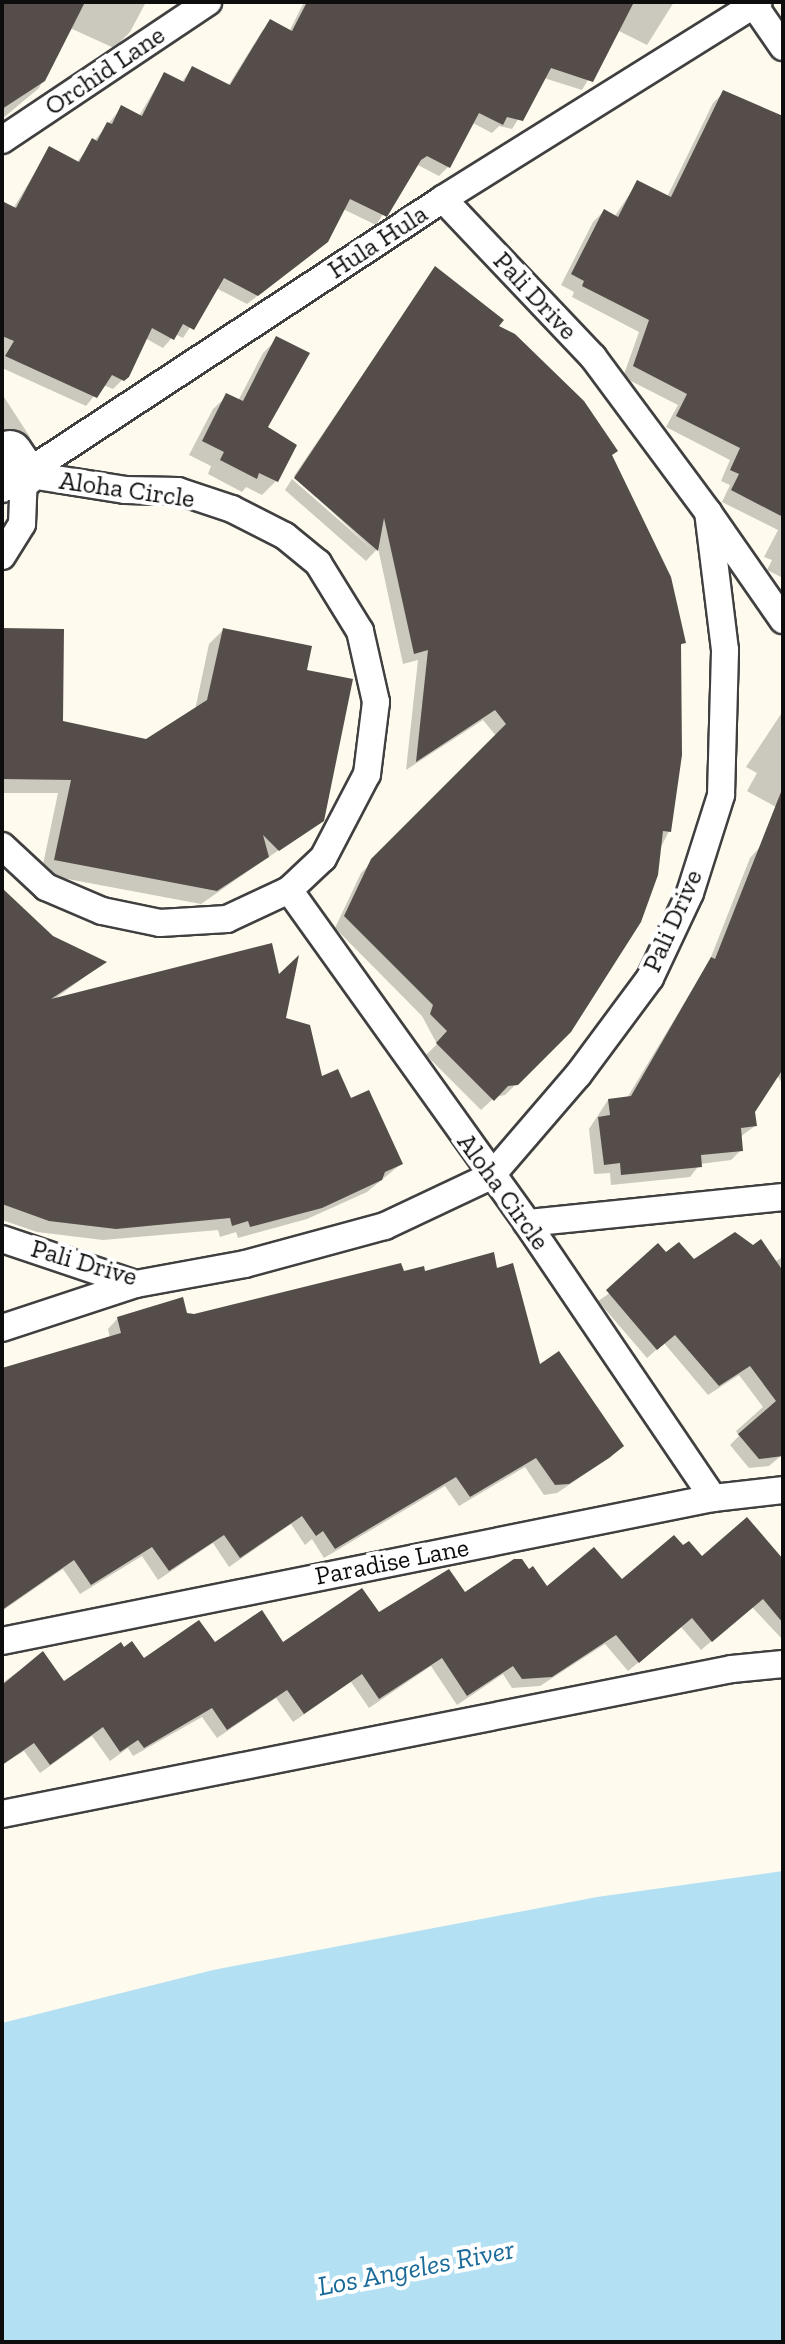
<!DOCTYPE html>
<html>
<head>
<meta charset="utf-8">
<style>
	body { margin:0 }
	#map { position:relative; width:785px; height:2344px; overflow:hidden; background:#fefaed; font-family:"Zilla Slab",serif }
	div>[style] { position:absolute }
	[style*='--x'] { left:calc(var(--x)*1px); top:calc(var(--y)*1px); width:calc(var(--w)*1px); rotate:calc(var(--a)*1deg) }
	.water>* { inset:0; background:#b4e0f4 }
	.shadow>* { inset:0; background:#0003 }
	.building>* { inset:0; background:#554d49 }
	.roads { filter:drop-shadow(2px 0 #404040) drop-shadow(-2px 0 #404040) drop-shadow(0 2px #404040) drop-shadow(0 -2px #404040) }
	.lane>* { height:26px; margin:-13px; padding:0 13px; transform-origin:13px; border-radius:13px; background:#fff }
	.street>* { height:44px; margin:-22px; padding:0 22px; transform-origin:22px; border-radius:22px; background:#fff }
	span { translate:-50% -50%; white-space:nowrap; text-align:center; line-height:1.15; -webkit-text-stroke:8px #fff; paint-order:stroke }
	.street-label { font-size:26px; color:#0d0d0d }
	.water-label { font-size:28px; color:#1b6b9a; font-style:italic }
	.frame { position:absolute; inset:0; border:4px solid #0d0d0d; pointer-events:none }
</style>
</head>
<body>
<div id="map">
	<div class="water">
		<i style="clip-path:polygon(783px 1871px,783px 2342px,2px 2342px,2px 2023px,213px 1970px,597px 1897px)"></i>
	</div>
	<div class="shadow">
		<i style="clip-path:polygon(2px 2px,146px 2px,130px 32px,114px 48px,70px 28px,39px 88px,2px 119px)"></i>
		<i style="clip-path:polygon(304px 2px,674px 2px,647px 45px,617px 30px,582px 90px,544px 78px,512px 129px,499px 126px,492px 133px,471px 122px,448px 167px,439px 176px,416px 164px,376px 225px,343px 209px,316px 251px,247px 304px,216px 288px,183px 338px,175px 334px,163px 348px,145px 338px,127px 375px,113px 389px,103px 385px,86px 406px,2px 368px,2px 203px,13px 209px,49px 149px,76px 163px,122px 107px,139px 116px,164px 74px,181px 83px,192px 68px,228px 86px,262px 31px,271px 22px,289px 32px)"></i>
		<i style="clip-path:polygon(724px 92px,783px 121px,783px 578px,767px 570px,772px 560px,764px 557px,778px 530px,722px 502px,730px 485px,721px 481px,730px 460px,666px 427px,678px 405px,623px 377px,639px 332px,572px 297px,574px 292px,561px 285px,593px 222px,604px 211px,614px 217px,638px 182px,667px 197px,713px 103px)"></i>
		<i style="clip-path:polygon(435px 268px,496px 327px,610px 456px,684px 642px,679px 647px,669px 831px,570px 1031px,505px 1095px,495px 1097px,481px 1110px,426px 1055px,437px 1044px,422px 1016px,335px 928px,361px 873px,497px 737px,483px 720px,406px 770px,418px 660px,403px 664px,378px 548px,366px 561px,285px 490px,292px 479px,372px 549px,294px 476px)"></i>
		<i style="clip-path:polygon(277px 339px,266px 428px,294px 445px,276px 481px,262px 495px,246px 487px,242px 492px,208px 474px,211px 466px,189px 455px,213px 409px,227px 396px,238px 401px,263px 353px)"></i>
		<i style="clip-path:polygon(2px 394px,30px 437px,22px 445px,2px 438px)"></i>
		<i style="clip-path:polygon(2px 630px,61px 723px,146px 741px,195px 710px,209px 644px,223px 630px,304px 672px,322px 820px,201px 904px,41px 874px,58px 793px,2px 793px)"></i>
		<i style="clip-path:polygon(783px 711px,783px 811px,747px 791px,757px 773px,746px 767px)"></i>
		<i style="clip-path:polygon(760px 847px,783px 854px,783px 1085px,745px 1022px,755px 1126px,740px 1137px,741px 1150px,731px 1160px,700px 1164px,690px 1177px,611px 1185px,610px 1173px,594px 1174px,589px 1129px,608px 1100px,627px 1098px,709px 962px,750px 858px)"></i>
		<i style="clip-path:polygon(2px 891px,52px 937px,104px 963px,53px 1000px,284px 1019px,321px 1079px,350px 1101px,401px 1164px,367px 1192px,307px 1219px,238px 1238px,236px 1232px,220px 1237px,218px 1230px,103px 1240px,37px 1232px,2px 1220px)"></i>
		<i style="clip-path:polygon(739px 1235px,774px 1262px,783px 1257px,783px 1454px,769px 1466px,749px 1468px,730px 1445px,739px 1436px,736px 1431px,763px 1407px,739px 1375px,708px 1395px,664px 1343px,647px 1358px,598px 1301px,666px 1255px,693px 1262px)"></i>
		<i style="clip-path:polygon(496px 1270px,539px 1368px,612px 1456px,557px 1493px,544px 1495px,525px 1467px,459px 1506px,445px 1486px,324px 1558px,312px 1539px,305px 1545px,291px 1524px,229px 1567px,213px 1543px,158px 1580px,142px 1556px,80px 1594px,63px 1569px,2px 1611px,2px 1371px,110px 1338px,108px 1329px,118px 1318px,194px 1316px,402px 1273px)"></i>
		<i style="clip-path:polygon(683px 1548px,702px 1559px,783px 1562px,783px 1640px,752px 1607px,701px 1650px,681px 1627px,628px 1671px,605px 1644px,540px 1686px,512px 1688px,503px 1674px,457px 1705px,431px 1666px,369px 1708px,351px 1682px,293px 1722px,276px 1698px,217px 1738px,202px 1717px,133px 1756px,128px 1748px,110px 1761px,92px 1736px,40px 1773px,24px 1751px,2px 1765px,2px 1683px,43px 1654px,63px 1684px,214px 1645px,283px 1645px,464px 1595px,621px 1582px)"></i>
	</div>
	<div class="building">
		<i style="clip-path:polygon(2px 2px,85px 2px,45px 81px,2px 109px)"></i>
		<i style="clip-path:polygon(307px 2px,634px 2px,593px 82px,551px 68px,523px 121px,507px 117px,503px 125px,479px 113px,450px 168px,427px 156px,421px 160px,387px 217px,350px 199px,328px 242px,258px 296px,224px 278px,194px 330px,183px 324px,174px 340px,152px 328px,129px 377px,124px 381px,112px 375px,97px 398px,5px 356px,14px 341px,2px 336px,2px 201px,16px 208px,49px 146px,79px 162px,92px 138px,97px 141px,107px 122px,112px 124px,121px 105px,142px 116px,164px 72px,184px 82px,192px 66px,230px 85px,270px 19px,292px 31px)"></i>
		<i style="clip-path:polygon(723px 90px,783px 116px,783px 517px,731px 490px,739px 474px,730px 470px,740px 448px,676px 416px,687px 394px,633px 366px,649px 320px,582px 286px,584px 281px,571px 274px,604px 209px,618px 217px,637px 180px,671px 197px)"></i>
		<i style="clip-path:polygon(435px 266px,504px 320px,499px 326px,515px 334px,584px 401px,618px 451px,612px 455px,671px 577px,686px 643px,681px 644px,682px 755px,671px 832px,663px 831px,658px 875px,641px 922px,571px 1032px,518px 1085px,508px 1086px,494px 1101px,436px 1043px,447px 1031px,430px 1014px,433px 1005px,344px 916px,371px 859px,506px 724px,495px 710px,416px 762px,428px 650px,414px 654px,384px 518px,378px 551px,294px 478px)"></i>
		<i style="clip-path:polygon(276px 336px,310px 353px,268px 427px,297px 445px,278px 482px,259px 473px,257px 479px,220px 460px,224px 452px,202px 441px,226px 393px,243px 401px)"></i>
		<i style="clip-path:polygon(2px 628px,64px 629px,63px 721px,146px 739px,207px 700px,223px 628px,312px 646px,307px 670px,353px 679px,324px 821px,279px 851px,263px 835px,269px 857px,217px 891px,54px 860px,71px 780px,2px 779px)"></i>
		<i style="clip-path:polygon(781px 792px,783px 1069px,755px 1112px,757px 1126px,741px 1128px,743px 1151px,701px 1155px,702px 1167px,621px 1175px,620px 1163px,604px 1165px,598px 1117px,610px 1115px,608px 1099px,631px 1096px,711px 957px,715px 959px)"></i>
		<i style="clip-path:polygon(2px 888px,53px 936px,107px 962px,51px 999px,272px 943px,279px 974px,299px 955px,286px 1018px,310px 1025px,322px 1076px,338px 1069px,351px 1098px,369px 1090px,403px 1164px,385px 1172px,382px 1180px,322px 1208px,250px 1227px,248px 1221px,232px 1226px,230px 1218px,116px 1229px,49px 1221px,2px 1204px)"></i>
		<i style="clip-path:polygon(735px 1232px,753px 1245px,761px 1239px,783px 1271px,783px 1456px,759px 1459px,738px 1434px,776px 1401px,750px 1366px,719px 1386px,675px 1335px,657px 1350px,606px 1290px,658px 1243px,666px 1252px,679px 1242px,694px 1259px)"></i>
		<i style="clip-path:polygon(494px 1252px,497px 1268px,513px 1263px,540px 1364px,559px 1351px,624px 1446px,609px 1458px,569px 1484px,555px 1485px,536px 1458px,470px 1497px,456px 1477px,335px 1549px,323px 1531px,316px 1536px,302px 1516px,240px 1558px,224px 1535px,169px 1571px,152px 1547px,91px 1585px,74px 1560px,2px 1610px,2px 1368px,121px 1333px,117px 1317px,183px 1297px,187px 1313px,194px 1314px,401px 1263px,404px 1271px,424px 1266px,425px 1271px)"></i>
		<i style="clip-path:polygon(747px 1517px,783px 1559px,783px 1623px,763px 1599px,712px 1642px,692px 1618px,639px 1663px,616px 1635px,552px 1677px,522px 1679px,513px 1666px,467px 1696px,442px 1658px,379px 1699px,362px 1674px,304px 1714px,287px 1690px,227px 1730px,212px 1708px,144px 1748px,138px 1740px,120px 1752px,103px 1727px,50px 1765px,34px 1743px,2px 1765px,2px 1685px,43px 1651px,64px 1681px,121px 1642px,124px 1647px,132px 1641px,144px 1658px,199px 1620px,215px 1642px,262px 1610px,283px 1642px,362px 1588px,379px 1612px,449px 1569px,465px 1592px,514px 1559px,522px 1559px,529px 1569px,533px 1566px,547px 1586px,594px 1547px,622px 1579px,674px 1535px,683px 1545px,689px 1541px,702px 1556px)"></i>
	</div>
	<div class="roads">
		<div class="lane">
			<i style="--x:754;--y:5;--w:51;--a:55.4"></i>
			<i style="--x:2;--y:140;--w:248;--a:-33.8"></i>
			<i style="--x:2;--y:489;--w:528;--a:-33.33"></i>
			<i style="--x:443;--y:199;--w:372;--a:-32"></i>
			<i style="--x:710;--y:515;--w:128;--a:55.2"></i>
			<i style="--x:2;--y:556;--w:38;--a:-58"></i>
			<i style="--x:22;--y:524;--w:50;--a:-87.7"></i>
			<i style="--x:24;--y:474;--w:102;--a:9"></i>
			<i style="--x:125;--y:490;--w:53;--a:1.1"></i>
			<i style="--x:178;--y:491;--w:57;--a:18.4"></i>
			<i style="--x:232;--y:509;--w:59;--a:27"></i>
			<i style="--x:285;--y:536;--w:43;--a:39.3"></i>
			<i style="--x:318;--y:563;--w:80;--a:58.3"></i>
			<i style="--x:360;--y:631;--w:73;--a:77.3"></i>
			<i style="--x:376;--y:702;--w:73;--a:97.1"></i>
			<i style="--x:367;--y:774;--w:95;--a:117.6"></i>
			<i style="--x:323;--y:858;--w:47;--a:136.7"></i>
			<i style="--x:289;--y:890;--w:68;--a:154.9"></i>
			<i style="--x:227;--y:919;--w:67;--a:176.6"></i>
			<i style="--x:160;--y:923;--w:59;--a:-168.3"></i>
			<i style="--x:102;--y:911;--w:61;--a:-156.8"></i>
			<i style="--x:46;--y:887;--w:60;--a:-137"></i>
			<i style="--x:289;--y:890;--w:409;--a:54.4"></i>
			<i style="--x:527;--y:1223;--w:332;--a:55.9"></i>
			<i style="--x:527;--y:1223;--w:257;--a:-5.8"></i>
			<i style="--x:2;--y:1239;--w:141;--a:18.6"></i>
			<i style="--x:136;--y:1284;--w:111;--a:-10.4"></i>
			<i style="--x:245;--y:1264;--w:145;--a:-15.2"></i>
			<i style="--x:385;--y:1226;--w:117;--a:-25.3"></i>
			<i style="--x:491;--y:1176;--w:133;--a:-49.3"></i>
			<i style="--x:578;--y:1075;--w:121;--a:-53.4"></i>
			<i style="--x:650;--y:978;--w:94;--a:-64.8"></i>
			<i style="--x:690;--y:893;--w:103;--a:-72.4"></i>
			<i style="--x:721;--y:795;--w:145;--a:-88.4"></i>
			<i style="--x:725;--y:650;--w:139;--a:-97"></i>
			<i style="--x:708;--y:512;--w:193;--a:-126.6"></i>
			<i style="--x:593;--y:357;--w:218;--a:-133.5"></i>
			<i style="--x:2;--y:1328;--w:141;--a:-18.2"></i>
			<i style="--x:2;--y:1641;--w:725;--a:-11.37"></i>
			<i style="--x:713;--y:1498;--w:70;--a:-6.5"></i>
			<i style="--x:2;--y:1814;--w:744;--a:-11.23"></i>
			<i style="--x:732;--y:1669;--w:51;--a:-5.6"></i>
		</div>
		<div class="street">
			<i style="--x:10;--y:453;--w:25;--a:56"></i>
		</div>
	</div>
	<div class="street-label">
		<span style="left:105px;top:71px;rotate:-34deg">Orchid Lane</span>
		<span style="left:378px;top:242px;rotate:-33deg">Hula Hula</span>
		<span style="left:535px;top:296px;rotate:47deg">Pali Drive</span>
		<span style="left:127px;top:490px;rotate:8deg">Aloha Circle</span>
		<span style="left:673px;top:921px;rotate:-66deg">Pali Drive</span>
		<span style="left:503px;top:1192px;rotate:54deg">Aloha Circle</span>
		<span style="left:84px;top:1263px;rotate:16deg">Pali Drive</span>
		<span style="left:392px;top:1562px;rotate:-11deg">Paradise Lane</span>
	</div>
	<div class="water-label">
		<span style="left:416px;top:2268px;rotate:-11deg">Los Angeles River</span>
	</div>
	<div class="frame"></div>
</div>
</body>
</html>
